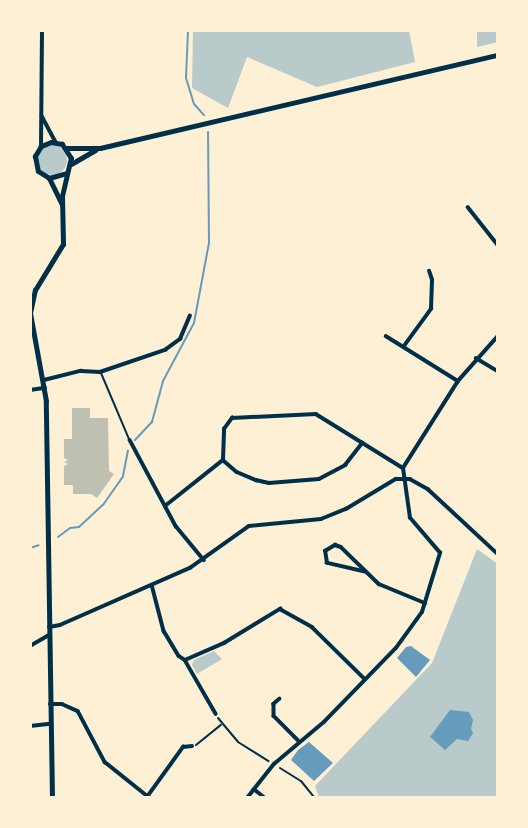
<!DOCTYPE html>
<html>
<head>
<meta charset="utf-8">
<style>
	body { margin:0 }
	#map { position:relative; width:528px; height:828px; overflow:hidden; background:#fdf0d5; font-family:Bitter,serif }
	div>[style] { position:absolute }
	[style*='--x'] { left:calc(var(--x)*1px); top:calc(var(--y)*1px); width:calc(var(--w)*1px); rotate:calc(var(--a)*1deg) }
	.green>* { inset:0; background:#b9caca }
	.round { border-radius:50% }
	.water>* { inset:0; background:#669bbc }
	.stream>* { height:2px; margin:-1px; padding:0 1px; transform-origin:1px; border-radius:1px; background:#669bbc }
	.building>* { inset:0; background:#bec0b2 }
	.path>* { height:2px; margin:-1px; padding:0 1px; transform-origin:1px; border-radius:1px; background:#003049 }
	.service>* { height:2px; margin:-1px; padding:0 1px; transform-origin:1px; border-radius:1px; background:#003049 }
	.minor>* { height:3.5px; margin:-1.75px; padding:0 1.75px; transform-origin:1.75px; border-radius:1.75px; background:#003049 }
	.secondary>* { height:5px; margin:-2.5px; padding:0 2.5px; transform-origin:2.5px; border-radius:2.5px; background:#003049 }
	span { translate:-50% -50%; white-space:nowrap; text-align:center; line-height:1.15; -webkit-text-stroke:6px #fdf0d5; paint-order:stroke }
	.frame { position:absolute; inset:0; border:32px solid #fdf0d5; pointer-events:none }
</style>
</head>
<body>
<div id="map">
	<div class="green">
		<i style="clip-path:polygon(193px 30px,409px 30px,415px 62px,317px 87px,247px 57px,228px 108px,192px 88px)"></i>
		<i style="clip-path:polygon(477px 30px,498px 30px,498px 42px,477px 47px)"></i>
		<i class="round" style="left:37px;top:145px;width:30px;height:30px"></i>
		<i style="clip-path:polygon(477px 549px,498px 564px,498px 798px,319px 798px,315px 786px,432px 663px)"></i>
		<i style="clip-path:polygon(214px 651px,222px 659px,197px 674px,192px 665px,194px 660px)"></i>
	</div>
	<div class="water">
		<i style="clip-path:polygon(411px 646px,430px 660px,416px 677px,397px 658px,406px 647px)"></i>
		<i style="clip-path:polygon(450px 710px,469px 712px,473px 720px,471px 729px,473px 733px,468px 741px,457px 739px,445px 750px,430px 737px)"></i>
		<i style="clip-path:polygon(309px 742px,333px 763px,314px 781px,291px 760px,298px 750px)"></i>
	</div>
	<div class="stream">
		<i style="--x:188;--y:30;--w:48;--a:92.4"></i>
		<i style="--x:186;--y:78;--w:27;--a:73"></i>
		<i style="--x:194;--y:104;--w:15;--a:48"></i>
		<i style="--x:135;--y:440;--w:25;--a:-47"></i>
		<i style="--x:152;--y:422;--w:42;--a:-75"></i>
		<i style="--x:163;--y:381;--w:66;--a:-61.9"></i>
		<i style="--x:194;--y:323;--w:81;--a:-79.4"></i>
		<i style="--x:209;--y:243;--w:111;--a:-90.5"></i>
		<i style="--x:58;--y:537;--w:15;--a:-37"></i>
		<i style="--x:70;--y:528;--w:9;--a:-6"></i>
		<i style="--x:79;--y:527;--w:33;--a:-43"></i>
		<i style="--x:103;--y:505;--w:35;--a:-55"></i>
		<i style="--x:123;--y:476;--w:26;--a:-79"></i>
		<i style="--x:30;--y:548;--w:9;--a:-18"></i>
	</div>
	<div class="building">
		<i style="clip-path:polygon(72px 408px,90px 408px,90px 418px,108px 418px,109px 471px,114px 474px,97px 498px,91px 494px,73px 494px,73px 485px,64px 485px,64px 466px,68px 464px,64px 462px,68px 460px,64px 458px,64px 439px,72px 439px)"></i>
	</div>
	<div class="path">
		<i style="--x:218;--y:718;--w:31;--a:50"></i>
		<i style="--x:238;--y:742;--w:36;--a:32"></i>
		<i style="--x:196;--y:745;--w:32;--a:-39"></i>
		<i style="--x:280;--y:768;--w:25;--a:32"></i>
		<i style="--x:301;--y:781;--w:22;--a:51"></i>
	</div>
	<div class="service">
		<i style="--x:101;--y:373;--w:72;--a:67"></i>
	</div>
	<div class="minor">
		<i style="--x:42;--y:116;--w:30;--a:62"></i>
		<i style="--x:41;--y:146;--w:116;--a:-89.5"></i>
		<i style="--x:468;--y:207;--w:48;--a:51.7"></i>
		<i style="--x:386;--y:336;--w:85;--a:32"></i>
		<i style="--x:404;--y:346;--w:46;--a:-53.9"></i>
		<i style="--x:431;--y:309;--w:29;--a:-88"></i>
		<i style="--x:432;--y:280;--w:9;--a:-108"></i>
		<i style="--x:476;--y:358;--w:26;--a:31"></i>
		<i style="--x:44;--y:380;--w:38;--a:-14"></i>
		<i style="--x:81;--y:371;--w:19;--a:3"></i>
		<i style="--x:100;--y:372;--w:69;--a:-18.7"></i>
		<i style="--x:165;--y:350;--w:19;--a:-36"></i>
		<i style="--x:180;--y:339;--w:25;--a:-67"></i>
		<i style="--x:30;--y:390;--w:15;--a:-8"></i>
		<i style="--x:130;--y:440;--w:98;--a:61.9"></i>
		<i style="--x:176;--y:526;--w:44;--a:50.5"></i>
		<i style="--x:223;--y:460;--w:18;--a:41"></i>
		<i style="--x:237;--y:472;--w:21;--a:23"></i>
		<i style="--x:256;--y:480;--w:13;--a:13"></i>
		<i style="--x:269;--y:483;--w:50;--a:-4.6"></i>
		<i style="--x:319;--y:479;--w:30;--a:-28"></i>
		<i style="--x:345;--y:465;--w:28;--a:-52"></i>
		<i style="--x:165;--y:506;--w:74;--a:-38.4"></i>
		<i style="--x:223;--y:460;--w:31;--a:-88"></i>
		<i style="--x:224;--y:429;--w:14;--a:-54"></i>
		<i style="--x:232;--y:418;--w:84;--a:-2.7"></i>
		<i style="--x:316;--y:414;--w:102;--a:31.8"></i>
		<i style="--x:365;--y:572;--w:39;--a:-167"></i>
		<i style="--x:327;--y:563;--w:12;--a:-99"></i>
		<i style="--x:325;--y:551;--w:12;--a:-31"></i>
		<i style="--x:335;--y:545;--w:6;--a:18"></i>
		<i style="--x:341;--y:547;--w:53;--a:44.2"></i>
		<i style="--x:379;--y:584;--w:50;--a:22.4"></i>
		<i style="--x:152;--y:585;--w:48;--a:75.4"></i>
		<i style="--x:164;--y:631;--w:29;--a:59"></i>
		<i style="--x:179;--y:656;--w:7;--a:34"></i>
		<i style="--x:185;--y:660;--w:62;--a:60.1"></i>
		<i style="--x:49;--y:627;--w:11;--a:-10"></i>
		<i style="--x:60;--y:625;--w:142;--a:-23.7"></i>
		<i style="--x:190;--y:568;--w:72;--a:-35.4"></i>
		<i style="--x:249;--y:526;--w:72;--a:-5.6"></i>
		<i style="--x:321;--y:519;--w:27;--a:-22"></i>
		<i style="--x:346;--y:509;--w:58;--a:-31"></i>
		<i style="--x:396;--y:479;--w:14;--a:0"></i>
		<i style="--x:410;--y:479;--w:21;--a:29"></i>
		<i style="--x:428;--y:489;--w:96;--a:42.9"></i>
		<i style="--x:30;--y:646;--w:22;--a:-30"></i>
		<i style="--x:185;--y:660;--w:43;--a:-23.6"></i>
		<i style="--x:224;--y:643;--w:66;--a:-31.3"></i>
		<i style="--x:280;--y:609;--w:37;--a:29"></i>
		<i style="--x:312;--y:627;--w:74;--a:44.5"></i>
		<i style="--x:280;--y:699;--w:8;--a:140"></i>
		<i style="--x:274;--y:704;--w:12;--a:90"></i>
		<i style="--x:274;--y:716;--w:34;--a:45"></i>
		<i style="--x:50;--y:704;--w:12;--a:0"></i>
		<i style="--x:62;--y:704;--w:17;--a:24"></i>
		<i style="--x:78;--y:711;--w:58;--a:62.1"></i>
		<i style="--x:105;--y:762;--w:58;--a:38.7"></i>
		<i style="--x:30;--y:726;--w:20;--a:-6"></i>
		<i style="--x:254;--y:789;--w:14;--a:39"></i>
		<i style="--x:147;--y:797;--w:62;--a:-54.2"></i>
		<i style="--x:183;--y:747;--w:9;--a:-6"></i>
		<i style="--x:247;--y:798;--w:43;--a:-51.5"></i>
		<i style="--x:274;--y:764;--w:65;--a:-40"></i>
		<i style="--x:324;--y:722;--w:103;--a:-45.8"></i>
		<i style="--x:396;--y:648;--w:44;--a:-54.2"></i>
		<i style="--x:422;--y:612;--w:62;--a:-73"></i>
		<i style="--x:440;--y:553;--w:46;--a:-130.6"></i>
		<i style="--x:410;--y:518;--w:50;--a:-98"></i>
		<i style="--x:403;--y:468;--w:103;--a:-57.7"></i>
		<i style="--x:458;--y:381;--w:60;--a:-48.4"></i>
	</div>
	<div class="secondary">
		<i style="--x:66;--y:148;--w:34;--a:0"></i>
		<i style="--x:100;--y:148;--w:409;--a:-13.2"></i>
		<i style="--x:71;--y:164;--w:28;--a:-30"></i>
		<i style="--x:49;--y:178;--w:28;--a:64"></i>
		<i style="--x:52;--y:798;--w:397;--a:-90.9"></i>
		<i style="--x:46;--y:401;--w:89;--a:-100.3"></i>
		<i style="--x:30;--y:313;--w:24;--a:-78"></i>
		<i style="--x:35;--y:290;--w:54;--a:-58.7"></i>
		<i style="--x:63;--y:244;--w:48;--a:-91.2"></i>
		<i style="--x:62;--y:196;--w:39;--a:-77"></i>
		<i style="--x:71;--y:158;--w:17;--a:-123"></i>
		<i style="--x:62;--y:144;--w:11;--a:-170"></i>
		<i style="--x:51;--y:142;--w:11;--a:158"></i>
		<i style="--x:41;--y:146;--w:12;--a:121"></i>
		<i style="--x:35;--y:156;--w:15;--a:79"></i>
		<i style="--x:38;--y:171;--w:13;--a:32"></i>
		<i style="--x:49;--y:178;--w:18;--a:-16"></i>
	</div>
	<div class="frame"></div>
</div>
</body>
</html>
